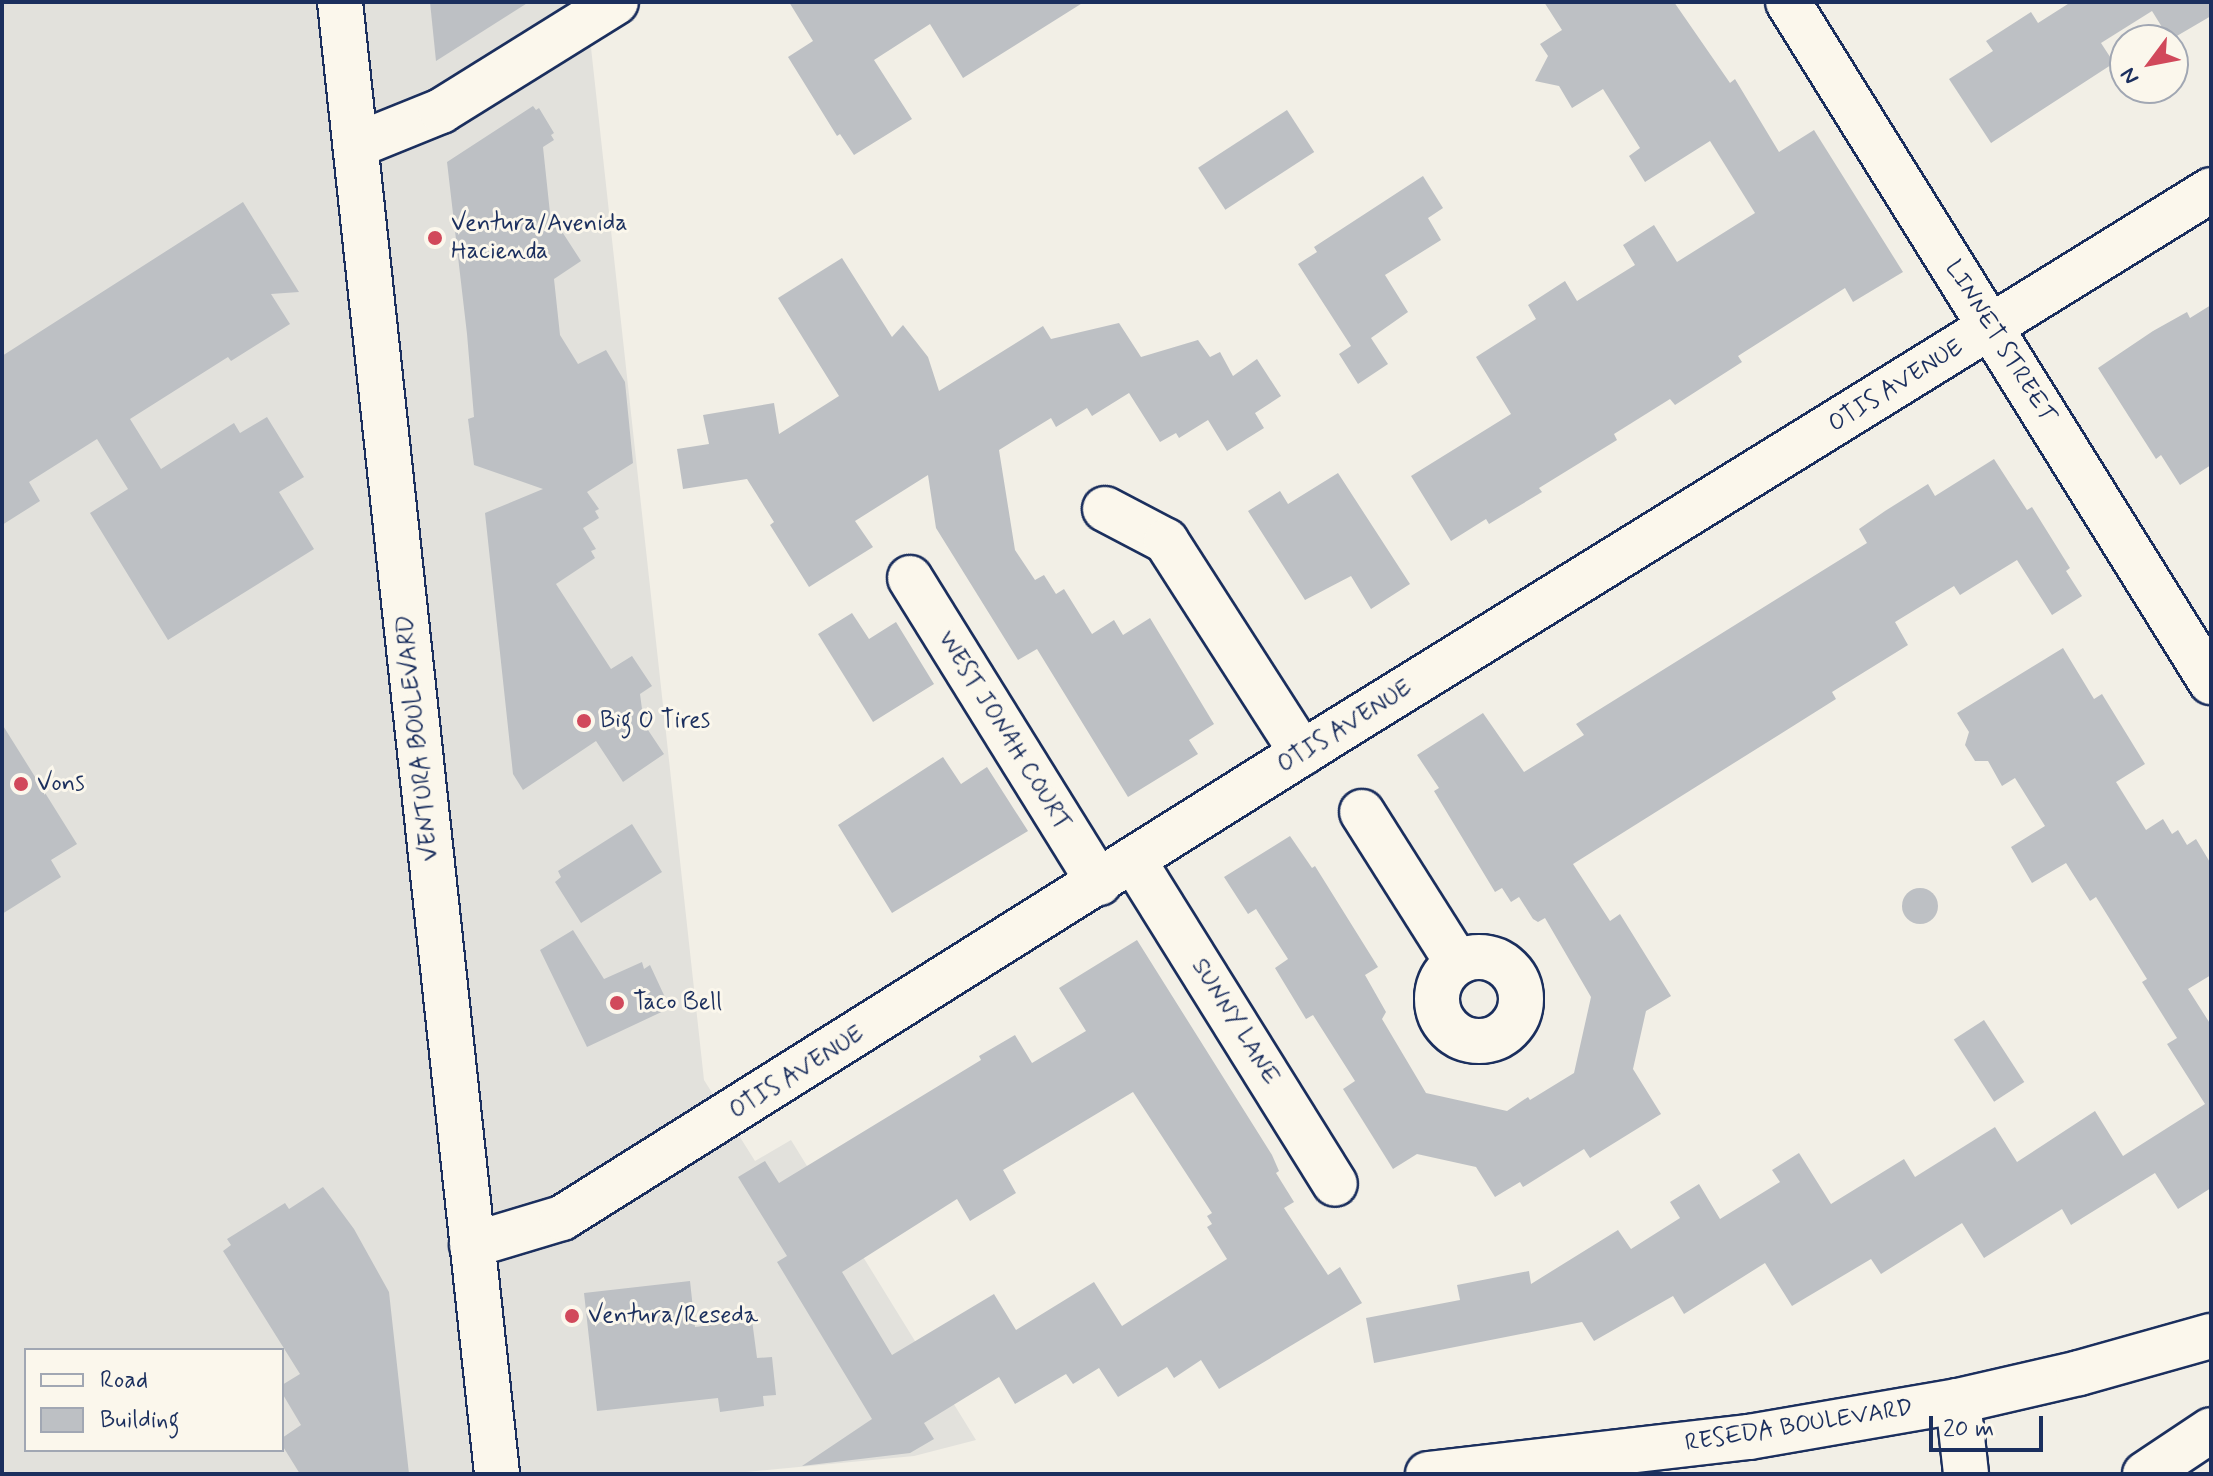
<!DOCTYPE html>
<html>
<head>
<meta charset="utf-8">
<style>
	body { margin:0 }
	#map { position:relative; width:2213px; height:1476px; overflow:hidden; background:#f2efe6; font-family:Mynerve,sans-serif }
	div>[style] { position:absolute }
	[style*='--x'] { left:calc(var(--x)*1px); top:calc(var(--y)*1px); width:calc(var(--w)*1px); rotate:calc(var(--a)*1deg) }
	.built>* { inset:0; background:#e2e1dc }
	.building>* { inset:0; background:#bdc0c4; transform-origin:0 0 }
	.round { border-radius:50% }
	.roads { filter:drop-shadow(2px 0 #1b2f5e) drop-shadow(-2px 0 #1b2f5e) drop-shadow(0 2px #1b2f5e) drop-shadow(0 -2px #1b2f5e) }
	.minor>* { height:44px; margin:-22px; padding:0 22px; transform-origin:22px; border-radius:22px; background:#fbf7ec }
	.minor>.ring { margin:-22px; padding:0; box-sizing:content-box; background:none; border:44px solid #fbf7ec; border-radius:50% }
	.major>* { height:44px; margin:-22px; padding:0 22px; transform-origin:22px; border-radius:22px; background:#fbf7ec }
	.dots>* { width:22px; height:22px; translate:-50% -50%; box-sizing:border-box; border:4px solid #fbf7ec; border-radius:50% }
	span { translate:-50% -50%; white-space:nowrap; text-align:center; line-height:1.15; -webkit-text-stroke:6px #fbf7ec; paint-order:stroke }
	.poi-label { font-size:24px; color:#1b2f5e }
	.left { translate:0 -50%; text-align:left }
	.street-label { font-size:24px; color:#1b2f5e }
	.frame { position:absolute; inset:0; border:4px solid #1b2f5e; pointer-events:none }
	.legend { position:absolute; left:24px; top:1348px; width:260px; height:104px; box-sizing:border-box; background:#fbf7ec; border:2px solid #a1a7b3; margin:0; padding:10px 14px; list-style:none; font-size:24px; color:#1b2f5e }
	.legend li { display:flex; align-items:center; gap:16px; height:40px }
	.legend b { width:40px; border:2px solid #a1a7b3 }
	.north { position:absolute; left:2109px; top:24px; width:80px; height:80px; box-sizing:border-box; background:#fbf7ec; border:2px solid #a1a7b3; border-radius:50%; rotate:238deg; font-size:22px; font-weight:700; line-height:32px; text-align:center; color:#1b2f5e }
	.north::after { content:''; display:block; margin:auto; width:28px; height:36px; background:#d1495b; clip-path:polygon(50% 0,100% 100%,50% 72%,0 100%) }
	.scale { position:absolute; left:1929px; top:1416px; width:114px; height:36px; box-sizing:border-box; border:4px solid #1b2f5e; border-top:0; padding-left:10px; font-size:24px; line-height:28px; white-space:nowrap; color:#1b2f5e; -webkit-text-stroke:6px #fbf7ec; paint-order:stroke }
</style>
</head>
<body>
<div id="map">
	<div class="built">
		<i style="clip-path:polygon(evenodd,2px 2px,586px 2px,704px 1080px,755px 1161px,791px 1140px,976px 1440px,914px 1456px,725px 1474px,2px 1474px,2px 2px,26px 1350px,282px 1350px,282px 1450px,26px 1450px,26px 1350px)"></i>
	</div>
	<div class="building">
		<i style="clip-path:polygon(430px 2px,529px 2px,436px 61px)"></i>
		<i style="clip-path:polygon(789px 2px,1084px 2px,963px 78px,930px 24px,874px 60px,912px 119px,854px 155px,840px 134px,837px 136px,788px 57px,813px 41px)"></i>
		<i style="clip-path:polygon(1544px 2px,1674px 2px,1730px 83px,1735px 79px,1779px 152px,1814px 130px,1903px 272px,1853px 302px,1845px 288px,1738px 356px,1742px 362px,1675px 405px,1670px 399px,1614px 434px,1617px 440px,1539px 488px,1542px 492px,1489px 524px,1486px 519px,1451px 541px,1411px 476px,1511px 414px,1476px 357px,1536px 319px,1528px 305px,1565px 281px,1577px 301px,1635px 265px,1623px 245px,1654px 225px,1677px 262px,1755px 213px,1710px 141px,1645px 182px,1629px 156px,1640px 148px,1603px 89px,1572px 108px,1559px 86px,1535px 81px,1548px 56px,1540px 44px,1562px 30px)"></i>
		<i style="clip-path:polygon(2071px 2px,2211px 2px,2211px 16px,2170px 40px,2152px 11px,2101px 43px,2114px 63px,1991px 143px,1949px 79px,1993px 51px,1986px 41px,2031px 12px,2038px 23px)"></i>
		<i style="clip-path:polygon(533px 106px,536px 110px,539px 108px,554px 133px,551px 135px,554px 140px,543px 147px,550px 213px,581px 261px,554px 279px,560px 335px,578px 364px,606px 350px,625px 382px,633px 463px,587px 492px,599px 509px,595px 511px,599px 518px,583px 528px,596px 549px,591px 551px,595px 558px,556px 584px,611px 669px,632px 656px,652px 686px,640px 694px,644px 724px,664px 754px,623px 782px,596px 741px,523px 790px,513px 774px,485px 513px,543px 489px,474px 465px,468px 419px,474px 417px,467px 334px,447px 162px)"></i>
		<i style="left:1287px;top:110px;width:50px;height:106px;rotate:57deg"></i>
		<i style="clip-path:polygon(1423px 176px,1443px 208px,1428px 218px,1441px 240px,1385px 275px,1408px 312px,1371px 338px,1388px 364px,1358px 384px,1339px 354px,1351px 346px,1298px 264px,1317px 252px,1314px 247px)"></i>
		<i style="clip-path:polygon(243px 202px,299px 292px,271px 294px,290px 324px,231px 361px,228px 357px,130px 419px,161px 469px,234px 423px,240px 433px,267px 417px,304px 477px,279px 492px,314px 549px,168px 640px,90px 513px,128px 489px,97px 439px,29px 482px,40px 501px,2px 525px,2px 356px)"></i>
		<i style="clip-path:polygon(842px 258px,892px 337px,903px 325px,928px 357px,939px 391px,1043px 326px,1051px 339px,1119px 323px,1141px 357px,1198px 340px,1210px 357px,1220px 352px,1233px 376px,1257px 359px,1281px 396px,1255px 413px,1264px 428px,1227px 451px,1208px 420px,1179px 438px,1176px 433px,1160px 442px,1129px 393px,1092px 416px,1087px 408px,1056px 427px,1051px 418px,999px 450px,1015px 550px,1035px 580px,1044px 575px,1056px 594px,1064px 589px,1092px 634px,1114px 620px,1123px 635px,1150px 618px,1214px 724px,1189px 740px,1198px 754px,1128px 797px,1037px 649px,1018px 660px,936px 528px,928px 475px,855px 521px,873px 547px,809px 587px,770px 525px,774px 522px,747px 479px,683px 489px,677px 449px,709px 444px,703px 415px,774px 403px,779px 434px,839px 396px,778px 298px)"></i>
		<i style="clip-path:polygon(2211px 305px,2211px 465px,2180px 485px,2161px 455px,2156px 459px,2098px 368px,2153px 331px,2187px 312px,2190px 318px)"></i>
		<i style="clip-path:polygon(1994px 459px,2027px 510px,2032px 507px,2070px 568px,2066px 571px,2082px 596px,2052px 615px,2017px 560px,1960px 595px,1954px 586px,1895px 622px,1908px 645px,1832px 692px,1836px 699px,1573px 864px,1610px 921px,1620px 914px,1671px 996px,1646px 1011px,1633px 1069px,1661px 1114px,1590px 1158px,1584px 1149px,1523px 1187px,1520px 1182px,1495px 1197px,1476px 1167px,1417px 1154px,1393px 1169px,1343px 1089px,1355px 1081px,1313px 1015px,1306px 1019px,1275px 968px,1288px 959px,1256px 909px,1248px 914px,1224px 877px,1290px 836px,1312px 868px,1315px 866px,1378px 967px,1365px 975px,1386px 1012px,1382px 1019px,1426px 1093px,1507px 1111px,1528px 1097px,1530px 1100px,1574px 1073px,1591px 997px,1545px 918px,1538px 922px,1533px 919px,1519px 897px,1511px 902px,1502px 888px,1495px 892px,1434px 791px,1439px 788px,1417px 755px,1483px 713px,1524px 772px,1584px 735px,1576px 724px,1867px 543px,1859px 529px,1885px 511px,1928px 484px,1935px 496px)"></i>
		<i style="clip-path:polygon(1338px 473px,1410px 584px,1371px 609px,1351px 576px,1305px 600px,1248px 511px,1280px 491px,1288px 504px)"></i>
		<i style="clip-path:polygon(852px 613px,869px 639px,896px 622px,934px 684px,873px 722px,818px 634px)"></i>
		<i style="clip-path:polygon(2063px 648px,2094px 699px,2102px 694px,2145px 764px,2116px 782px,2146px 830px,2163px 819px,2172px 834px,2178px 830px,2187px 845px,2196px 839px,2211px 864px,2211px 975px,2188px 989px,2211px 1025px,2211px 1188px,2178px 1209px,2155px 1173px,2071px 1225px,2062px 1209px,1984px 1258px,1962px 1223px,1881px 1274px,1871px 1259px,1792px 1306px,1765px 1263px,1684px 1314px,1673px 1296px,1594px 1341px,1582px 1322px,1374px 1363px,1366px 1318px,1460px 1300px,1457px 1285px,1529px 1271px,1531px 1284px,1618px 1230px,1631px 1249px,1680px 1218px,1670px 1202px,1699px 1184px,1720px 1219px,1780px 1182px,1772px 1170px,1799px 1153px,1831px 1204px,1904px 1159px,1915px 1177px,1995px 1127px,2017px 1162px,2095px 1111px,2123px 1156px,2205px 1104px,2167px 1044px,2177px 1038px,2142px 982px,2147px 979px,2096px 897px,2090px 901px,2066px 863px,2032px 883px,2011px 847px,2045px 826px,2015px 778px,2002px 786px,1988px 761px,1975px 761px,1965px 745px,1969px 732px,1957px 713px)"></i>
		<i style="clip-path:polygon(2px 724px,77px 844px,51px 860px,61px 877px,2px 914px)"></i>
		<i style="clip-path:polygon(943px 757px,961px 784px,987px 767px,1028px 831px,892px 913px,838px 825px)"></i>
		<i style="clip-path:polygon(632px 824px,662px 872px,581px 923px,555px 882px,561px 877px,558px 871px)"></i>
		<i class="round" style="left:1902px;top:888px;width:36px;height:36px"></i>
		<i style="clip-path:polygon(573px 930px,604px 979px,642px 962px,644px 969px,650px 965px,670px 1008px,587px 1047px,540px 950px)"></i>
		<i style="clip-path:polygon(evenodd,1137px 940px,1272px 1155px,1279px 1171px,1276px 1173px,1294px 1202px,1284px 1208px,1328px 1275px,1340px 1267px,1362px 1303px,1219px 1389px,1201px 1360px,1174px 1378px,1167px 1367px,1118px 1397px,1099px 1368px,1073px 1384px,1066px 1374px,1015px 1404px,999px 1377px,924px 1423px,934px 1439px,910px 1453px,802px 1466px,872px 1419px,777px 1262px,787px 1256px,738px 1177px,765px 1161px,779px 1183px,981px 1060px,979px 1056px,1015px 1035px,1032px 1063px,1086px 1031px,1059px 988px,1137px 940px,1133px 1092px,1212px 1213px,1207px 1216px,1212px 1224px,1207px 1227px,1227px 1259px,1122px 1326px,1094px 1282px,1016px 1330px,994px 1294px,892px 1355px,842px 1272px,957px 1199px,970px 1221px,1016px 1193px,1003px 1170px,1133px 1092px)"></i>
		<i style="left:1984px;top:1020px;width:74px;height:36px;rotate:57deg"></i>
		<i style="clip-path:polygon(323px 1187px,354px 1229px,389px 1292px,409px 1474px,300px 1474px,282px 1445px,282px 1438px,301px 1425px,282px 1393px,282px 1385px,300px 1374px,223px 1251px,231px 1245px,227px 1239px,285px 1203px,289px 1209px)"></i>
		<i style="clip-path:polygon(690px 1281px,695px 1327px,752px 1320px,757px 1358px,772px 1357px,776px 1395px,763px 1396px,764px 1406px,720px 1412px,718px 1398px,597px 1411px,584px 1293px)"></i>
	</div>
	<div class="roads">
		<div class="minor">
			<i style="--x:1788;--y:2;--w:801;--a:58.12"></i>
			<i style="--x:357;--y:145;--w:91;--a:-22"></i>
			<i style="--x:441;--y:111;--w:206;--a:-31.9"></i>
			<i style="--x:1105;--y:509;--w:69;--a:27.7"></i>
			<i style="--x:1166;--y:541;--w:252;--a:57.3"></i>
			<i style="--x:910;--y:578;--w:359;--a:58.2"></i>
			<i style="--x:1362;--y:812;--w:178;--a:57.7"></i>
			<i style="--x:1134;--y:861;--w:380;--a:58.1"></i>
			<i class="ring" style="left:1437px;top:957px;width:40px;height:40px"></i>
			<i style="--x:472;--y:1245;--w:94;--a:-16.7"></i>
			<i style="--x:562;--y:1218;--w:921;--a:-32.14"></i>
			<i style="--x:1342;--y:728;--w:1022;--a:-31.76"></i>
			<i style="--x:1958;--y:1401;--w:73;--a:83.7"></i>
			<i style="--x:2145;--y:1474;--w:79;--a:-33.7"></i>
		</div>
		<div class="major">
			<i style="--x:340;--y:2;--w:1480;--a:83.91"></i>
			<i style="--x:1428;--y:1474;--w:323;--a:-6.6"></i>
			<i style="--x:1749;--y:1437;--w:212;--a:-9.8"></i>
			<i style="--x:1958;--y:1401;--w:124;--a:-13"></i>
			<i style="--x:2079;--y:1373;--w:137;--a:-15.7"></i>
		</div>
	</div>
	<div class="dots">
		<i style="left:435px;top:238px;background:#d1495b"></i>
		<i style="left:584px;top:721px;background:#d1495b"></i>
		<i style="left:21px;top:784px;background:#d1495b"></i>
		<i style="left:617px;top:1003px;background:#d1495b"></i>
		<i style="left:572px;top:1316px;background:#d1495b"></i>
	</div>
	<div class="poi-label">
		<span class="left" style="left:451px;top:238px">Ventura/Avenida<br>Hacienda</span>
		<span class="left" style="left:600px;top:721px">Big O Tires</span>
		<span class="left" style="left:37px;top:784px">Vons</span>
		<span class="left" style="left:633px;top:1003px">Taco Bell</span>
		<span class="left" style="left:588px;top:1316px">Ventura/Reseda</span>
	</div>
	<div class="street-label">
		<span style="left:2000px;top:342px;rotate:58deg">LINNET STREET</span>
		<span style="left:1896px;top:386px;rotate:-32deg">OTIS AVENUE</span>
		<span style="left:1345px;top:727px;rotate:-32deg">OTIS AVENUE</span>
		<span style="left:1004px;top:731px;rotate:58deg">WEST JONAH COURT</span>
		<span style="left:418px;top:738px;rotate:-96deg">VENTURA BOULEVARD</span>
		<span style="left:1235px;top:1022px;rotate:58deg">SUNNY LANE</span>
		<span style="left:797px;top:1073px;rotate:-32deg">OTIS AVENUE</span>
		<span style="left:1799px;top:1426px;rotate:-9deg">RESEDA BOULEVARD</span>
	</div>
	<div class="frame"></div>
	<ul class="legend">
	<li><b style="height:10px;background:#fbf7ec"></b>Road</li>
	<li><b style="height:22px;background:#bdc0c4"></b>Building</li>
	</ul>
	<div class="north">N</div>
	<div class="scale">20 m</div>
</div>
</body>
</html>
